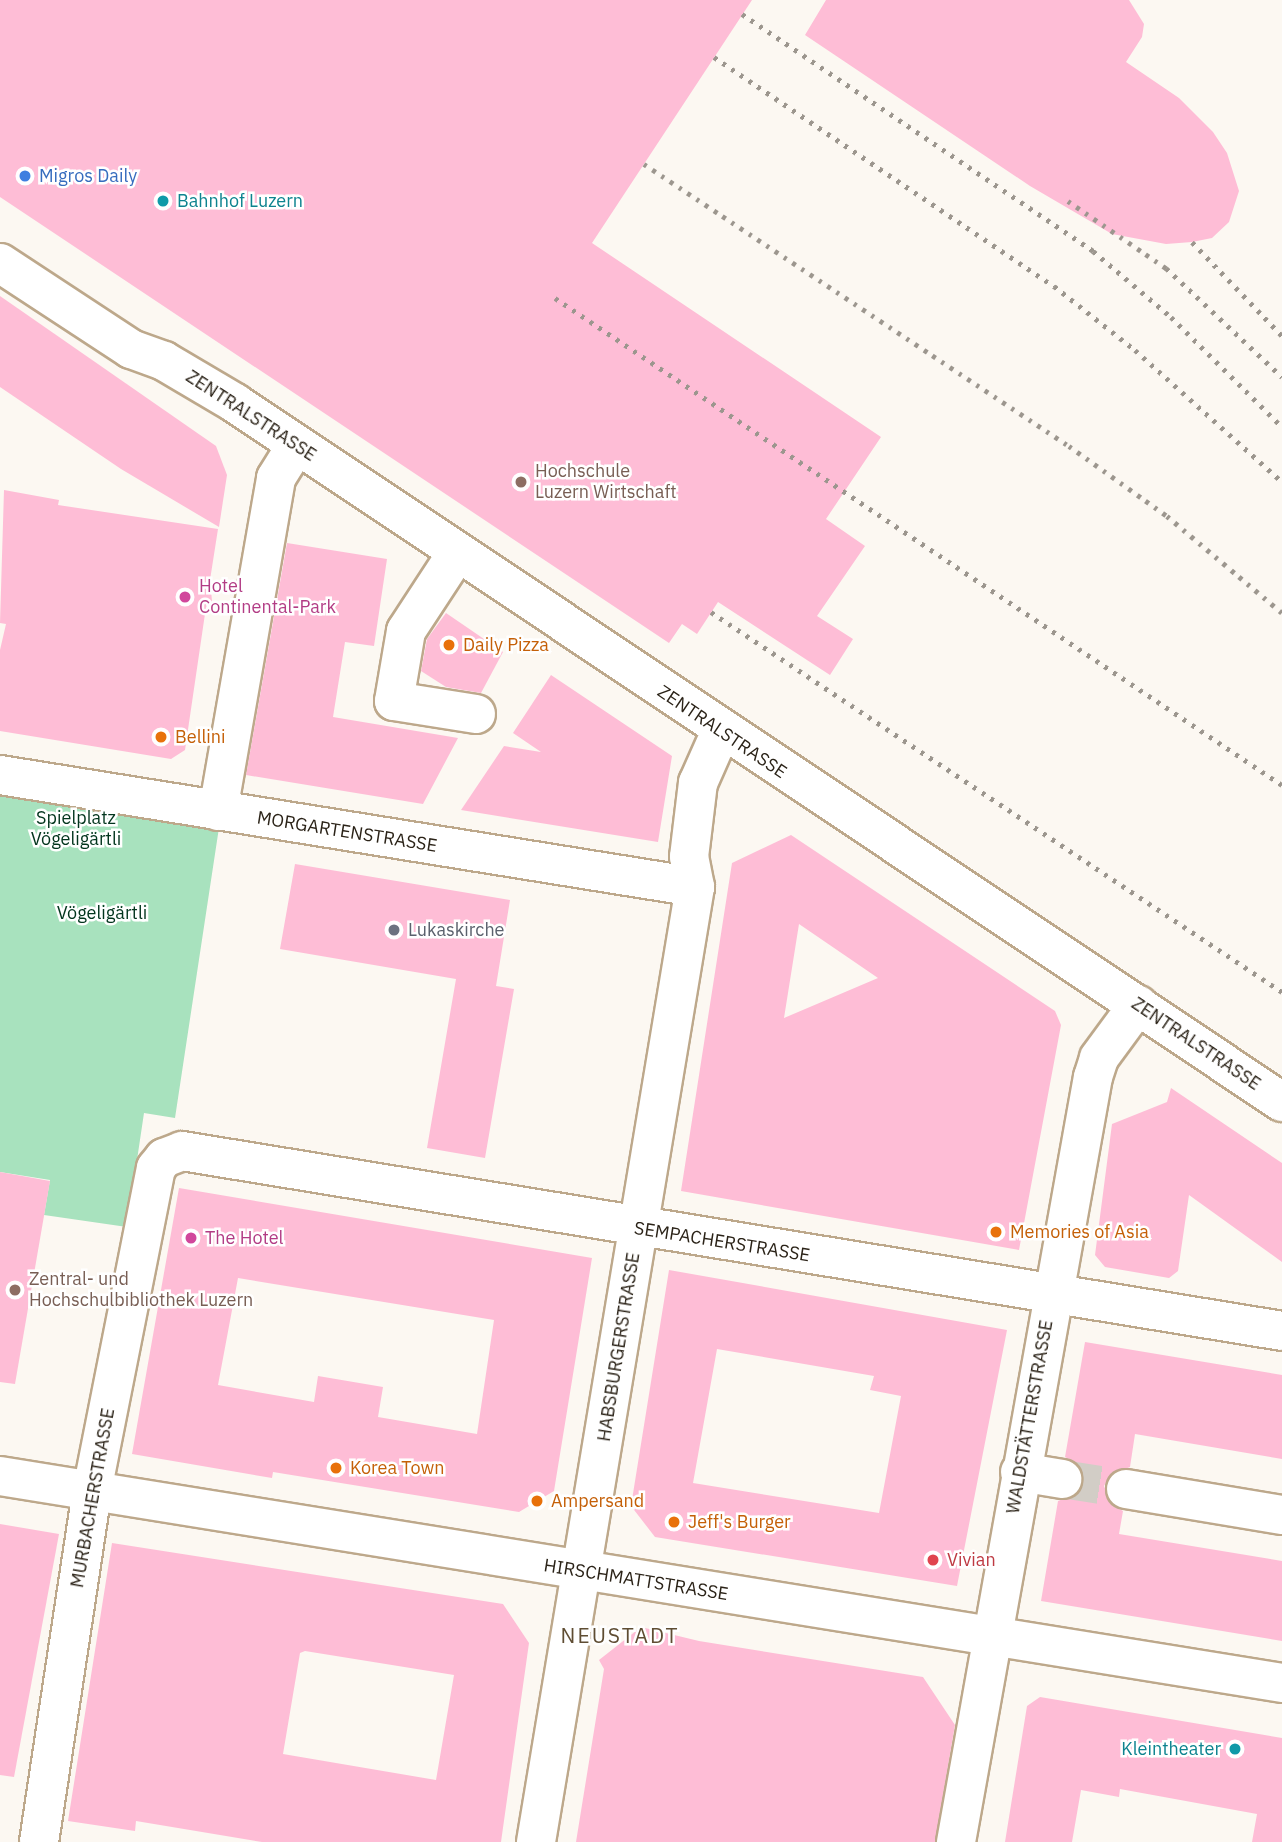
<!DOCTYPE html>
<html>
<head>
<meta charset="utf-8">
<style>
	body { margin:0 }
	#map { position:relative; width:1282px; height:1842px; overflow:hidden; background:#fcf8f2; font-family:"IBM Plex Sans",sans-serif }
	div>[style] { position:absolute }
	[style*='--x'] { left:calc(var(--x)*1px); top:calc(var(--y)*1px); width:calc(var(--w)*1px); rotate:calc(var(--a)*1deg) }
	.green>* { inset:0; background:#a8e2be }
	.building>* { inset:0; background:#febdd6 }
	.minor-tunnel>* { height:38px; margin-top:-19px; transform-origin:0; background:repeating-linear-gradient(90deg,#d2cdc6 0 38px,transparent 0 57px) }
	.roads { filter:drop-shadow(2px 0 #bda88b) drop-shadow(-2px 0 #bda88b) drop-shadow(0 2px #bda88b) drop-shadow(0 -2px #bda88b) }
	.minor>* { height:38px; margin:-19px; padding:0 19px; transform-origin:19px; border-radius:19px; background:#fff }
	.major>* { height:38px; margin:-19px; padding:0 19px; transform-origin:19px; border-radius:19px; background:#fff }
	.rail>* { height:5px; margin-top:-2.5px; transform-origin:0; background:repeating-linear-gradient(90deg,#9c968e 0 3.5px,transparent 0 10.5px) }
	.dots>* { width:19px; height:19px; translate:-50% -50%; box-sizing:border-box; border:4px solid #fff; border-radius:50% }
	span { translate:-50% -50%; white-space:nowrap; text-align:center; line-height:1.15; -webkit-text-stroke:5px #fff; paint-order:stroke }
	.shop-label { font-size:18px; color:#366cbe }
	.left { translate:0 -50%; text-align:left }
	.culture-label { font-size:18px; color:#0d838f }
	.right { translate:-100% -50%; text-align:right }
	.street-label { font-size:18px; color:#2b2318 }
	.education-label { font-size:18px; color:#785e54 }
	.hotel-label { font-size:18px; color:#b23c85 }
	.food-label { font-size:18px; color:#c56008 }
	.park-label { font-size:18px; color:#02351d }
	.worship-label { font-size:18px; color:#5b616d }
	.health-label { font-size:18px; color:#be3a42 }
	.quarter-label { font-size:21px; color:#5f4d33; letter-spacing:2px }
</style>
</head>
<body>
<div id="map">
	<div class="green">
		<i style="clip-path:polygon(0 788px,220px 821px,175px 1118px,144px 1113px,127px 1227px,44px 1215px,50px 1180px,0 1172px)"></i>
	</div>
	<div class="building">
		<i style="clip-path:polygon(0 0,752px 0,592px 243px,881px 437px,826px 519px,865px 546px,817px 616px,853px 639px,830px 675px,718px 602px,697px 634px,682px 624px,669px 643px,0 197px)"></i>
		<i style="clip-path:polygon(826px 0,1129px 0,1144px 24px,1142px 37px,1126px 62px,1179px 98px,1213px 132px,1227px 153px,1239px 191px,1229px 222px,1212px 238px,1192px 242px,1166px 244px,1112px 234px,1030px 186px,805px 35px)"></i>
		<i style="clip-path:polygon(0 296px,216px 446px,227px 475px,219px 527px,121px 469px,0 387px)"></i>
		<i style="clip-path:polygon(4px 490px,59px 500px,58px 505px,218px 529px,210px 580px,212px 601px,206px 607px,185px 750px,171px 759px,0 731px,0 650px,6px 624px,0 623px)"></i>
		<i style="clip-path:polygon(287px 543px,387px 559px,374px 646px,345px 642px,333px 717px,458px 738px,423px 804px,246px 775px)"></i>
		<i style="clip-path:polygon(446px 613px,503px 652px,481px 693px,446px 687px,421px 671px,427px 639px)"></i>
		<i style="clip-path:polygon(551px 675px,672px 756px,658px 842px,461px 810px,504px 746px,541px 752px,513px 733px)"></i>
		<i style="clip-path:polygon(evenodd,791px 835px,1055px 1011px,1061px 1025px,1019px 1250px,681px 1191px,732px 863px,791px 835px,799px 924px,878px 978px,784px 1018px,799px 924px)"></i>
		<i style="clip-path:polygon(295px 864px,510px 900px,496px 986px,514px 989px,485px 1158px,427px 1148px,456px 979px,280px 949px)"></i>
		<i style="clip-path:polygon(1171px 1088px,1282px 1163px,1282px 1262px,1189px 1195px,1178px 1271px,1169px 1278px,1105px 1267px,1095px 1255px,1112px 1124px,1167px 1102px)"></i>
		<i style="clip-path:polygon(0 1172px,50px 1181px,15px 1384px,0 1382px)"></i>
		<i style="clip-path:polygon(evenodd,179px 1188px,592px 1258px,554px 1491px,519px 1512px,273px 1472px,272px 1478px,132px 1454px,179px 1188px,238px 1278px,494px 1320px,477px 1434px,378px 1417px,383px 1387px,318px 1376px,314px 1402px,218px 1385px,238px 1278px)"></i>
		<i style="clip-path:polygon(evenodd,669px 1270px,1007px 1330px,957px 1586px,655px 1537px,631px 1506px,669px 1270px,717px 1349px,874px 1376px,870px 1390px,901px 1396px,879px 1513px,693px 1483px,717px 1349px)"></i>
		<i style="clip-path:polygon(1085px 1342px,1282px 1375px,1282px 1459px,1135px 1434px,1130px 1467px,1110px 1475px,1104px 1486px,1112px 1505px,1123px 1511px,1119px 1534px,1282px 1561px,1282px 1641px,1041px 1601px,1058px 1501px,1078px 1493px,1084px 1482px,1076px 1463px,1065px 1457px)"></i>
		<i style="clip-path:polygon(0 1524px,59px 1534px,14px 1777px,0 1775px)"></i>
		<i style="clip-path:polygon(evenodd,112px 1543px,503px 1604px,529px 1643px,501px 1842px,262px 1842px,136px 1821px,135px 1831px,68px 1821px,112px 1543px,305px 1651px,454px 1675px,436px 1780px,283px 1754px,300px 1653px,305px 1651px)"></i>
		<i style="clip-path:polygon(641px 1627px,699px 1641px,923px 1677px,955px 1725px,935px 1842px,576px 1842px,604px 1669px,599px 1660px)"></i>
		<i style="clip-path:polygon(1040px 1697px,1282px 1738px,1282px 1842px,1252px 1842px,1257px 1814px,1120px 1789px,1119px 1797px,1081px 1790px,1072px 1842px,1005px 1842px,1027px 1706px)"></i>
	</div>
	<div class="minor-tunnel">
		<i style="--x:1062;--y:1479;--w:65;--a:8.9"></i>
	</div>
	<div class="roads">
		<div class="minor">
			<i style="--x:457;--y:553;--w:93;--a:123.2"></i>
			<i style="--x:406;--y:631;--w:71;--a:99.7"></i>
			<i style="--x:394;--y:701;--w:83;--a:9"></i>
			<i style="--x:0;--y:775;--w:704;--a:9.15"></i>
			<i style="--x:218;--y:811;--w:338;--a:-80.1"></i>
			<i style="--x:276;--y:478;--w:39;--a:-58"></i>
			<i style="--x:1020;--y:1472;--w:43;--a:9.5"></i>
			<i style="--x:0;--y:1476;--w:1299;--a:9.17"></i>
			<i style="--x:1126;--y:1489;--w:158;--a:9.5"></i>
			<i style="--x:39;--y:1842;--w:355;--a:-81.4"></i>
			<i style="--x:92;--y:1491;--w:329;--a:-78.8"></i>
			<i style="--x:156;--y:1168;--w:13;--a:-51"></i>
			<i style="--x:164;--y:1158;--w:19;--a:-21"></i>
			<i style="--x:182;--y:1151;--w:1115;--a:9.29"></i>
			<i style="--x:536;--y:1842;--w:968;--a:-80.55"></i>
			<i style="--x:695;--y:887;--w:31;--a:-101"></i>
			<i style="--x:689;--y:857;--w:75;--a:-83.1"></i>
			<i style="--x:698;--y:783;--w:57;--a:-66.1"></i>
			<i style="--x:956;--y:1842;--w:777;--a:-79.85"></i>
			<i style="--x:1093;--y:1077;--w:20;--a:-72"></i>
			<i style="--x:1099;--y:1058;--w:66;--a:-53.7"></i>
		</div>
		<div class="major">
			<i style="--x:0;--y:263;--w:157;--a:33.3"></i>
			<i style="--x:131;--y:349;--w:35;--a:20"></i>
			<i style="--x:164;--y:361;--w:82;--a:30.6"></i>
			<i style="--x:235;--y:403;--w:1259;--a:33.73"></i>
		</div>
	</div>
	<div class="rail">
		<i style="--x:742;--y:14;--w:424;--a:34"></i>
		<i style="--x:1093;--y:251;--w:102;--a:40.2"></i>
		<i style="--x:1171;--y:317;--w:156;--a:44.7"></i>
		<i style="--x:714;--y:57;--w:410;--a:34"></i>
		<i style="--x:1054;--y:286;--w:103;--a:38.3"></i>
		<i style="--x:1135;--y:350;--w:198;--a:41.9"></i>
		<i style="--x:644;--y:164;--w:510;--a:33.57"></i>
		<i style="--x:1069;--y:446;--w:120;--a:35.5"></i>
		<i style="--x:1167;--y:516;--w:150;--a:40.1"></i>
		<i style="--x:1068;--y:201;--w:119;--a:34.4"></i>
		<i style="--x:1166;--y:268;--w:159;--a:43.2"></i>
		<i style="--x:1192;--y:242;--w:130;--a:46.2"></i>
		<i style="--x:555;--y:298;--w:875;--a:33.82"></i>
		<i style="--x:711;--y:612;--w:686;--a:33.64"></i>
	</div>
	<div class="dots">
		<i style="left:25px;top:176px;background:#3f7fe0"></i>
		<i style="left:163px;top:201px;background:#0f9aa8"></i>
		<i style="left:521px;top:482px;background:#8d6e63"></i>
		<i style="left:185px;top:597px;background:#d1479c"></i>
		<i style="left:449px;top:645px;background:#e8710a"></i>
		<i style="left:161px;top:737px;background:#e8710a"></i>
		<i style="left:394px;top:930px;background:#6b7280"></i>
		<i style="left:996px;top:1232px;background:#e8710a"></i>
		<i style="left:191px;top:1238px;background:#d1479c"></i>
		<i style="left:15px;top:1290px;background:#8d6e63"></i>
		<i style="left:336px;top:1468px;background:#e8710a"></i>
		<i style="left:537px;top:1501px;background:#e8710a"></i>
		<i style="left:674px;top:1522px;background:#e8710a"></i>
		<i style="left:933px;top:1560px;background:#e0444e"></i>
		<i style="left:1235px;top:1749px;background:#0f9aa8"></i>
	</div>
	<div class="shop-label">
		<span class="left" style="left:39px;top:176px">Migros Daily</span>
	</div>
	<div class="culture-label">
		<span class="left" style="left:177px;top:201px">Bahnhof Luzern</span>
		<span class="right" style="left:1221px;top:1749px">Kleintheater</span>
	</div>
	<div class="street-label">
		<span style="left:251px;top:416px;rotate:33deg">ZENTRALSTRASSE</span>
		<span style="left:722px;top:732px;rotate:34deg">ZENTRALSTRASSE</span>
		<span style="left:347px;top:832px;rotate:9deg">MORGARTENSTRASSE</span>
		<span style="left:1196px;top:1044px;rotate:34deg">ZENTRALSTRASSE</span>
		<span style="left:722px;top:1242px;rotate:9deg">SEMPACHERSTRASSE</span>
		<span style="left:619px;top:1347px;rotate:-81deg">HABSBURGERSTRASSE</span>
		<span style="left:1030px;top:1417px;rotate:-80deg">WALDSTÄTTERSTRASSE</span>
		<span style="left:93px;top:1498px;rotate:-80deg">MURBACHERSTRASSE</span>
		<span style="left:636px;top:1580px;rotate:9deg">HIRSCHMATTSTRASSE</span>
	</div>
	<div class="education-label">
		<span class="left" style="left:535px;top:482px">Hochschule<br>Luzern Wirtschaft</span>
		<span class="left" style="left:29px;top:1290px">Zentral- und<br>Hochschulbibliothek Luzern</span>
	</div>
	<div class="hotel-label">
		<span class="left" style="left:199px;top:597px">Hotel<br>Continental-Park</span>
		<span class="left" style="left:205px;top:1238px">The Hotel</span>
	</div>
	<div class="food-label">
		<span class="left" style="left:463px;top:645px">Daily Pizza</span>
		<span class="left" style="left:175px;top:737px">Bellini</span>
		<span class="left" style="left:1010px;top:1232px">Memories of Asia</span>
		<span class="left" style="left:350px;top:1468px">Korea Town</span>
		<span class="left" style="left:551px;top:1501px">Ampersand</span>
		<span class="left" style="left:688px;top:1522px">Jeff's Burger</span>
	</div>
	<div class="park-label">
		<span style="left:76px;top:829px">Spielplatz<br>Vögeligärtli</span>
		<span style="left:102px;top:913px">Vögeligärtli</span>
	</div>
	<div class="worship-label">
		<span class="left" style="left:408px;top:930px">Lukaskirche</span>
	</div>
	<div class="health-label">
		<span class="left" style="left:947px;top:1560px">Vivian</span>
	</div>
	<div class="quarter-label">
		<span style="left:620px;top:1635px">NEUSTADT</span>
	</div>
</div>
</body>
</html>
